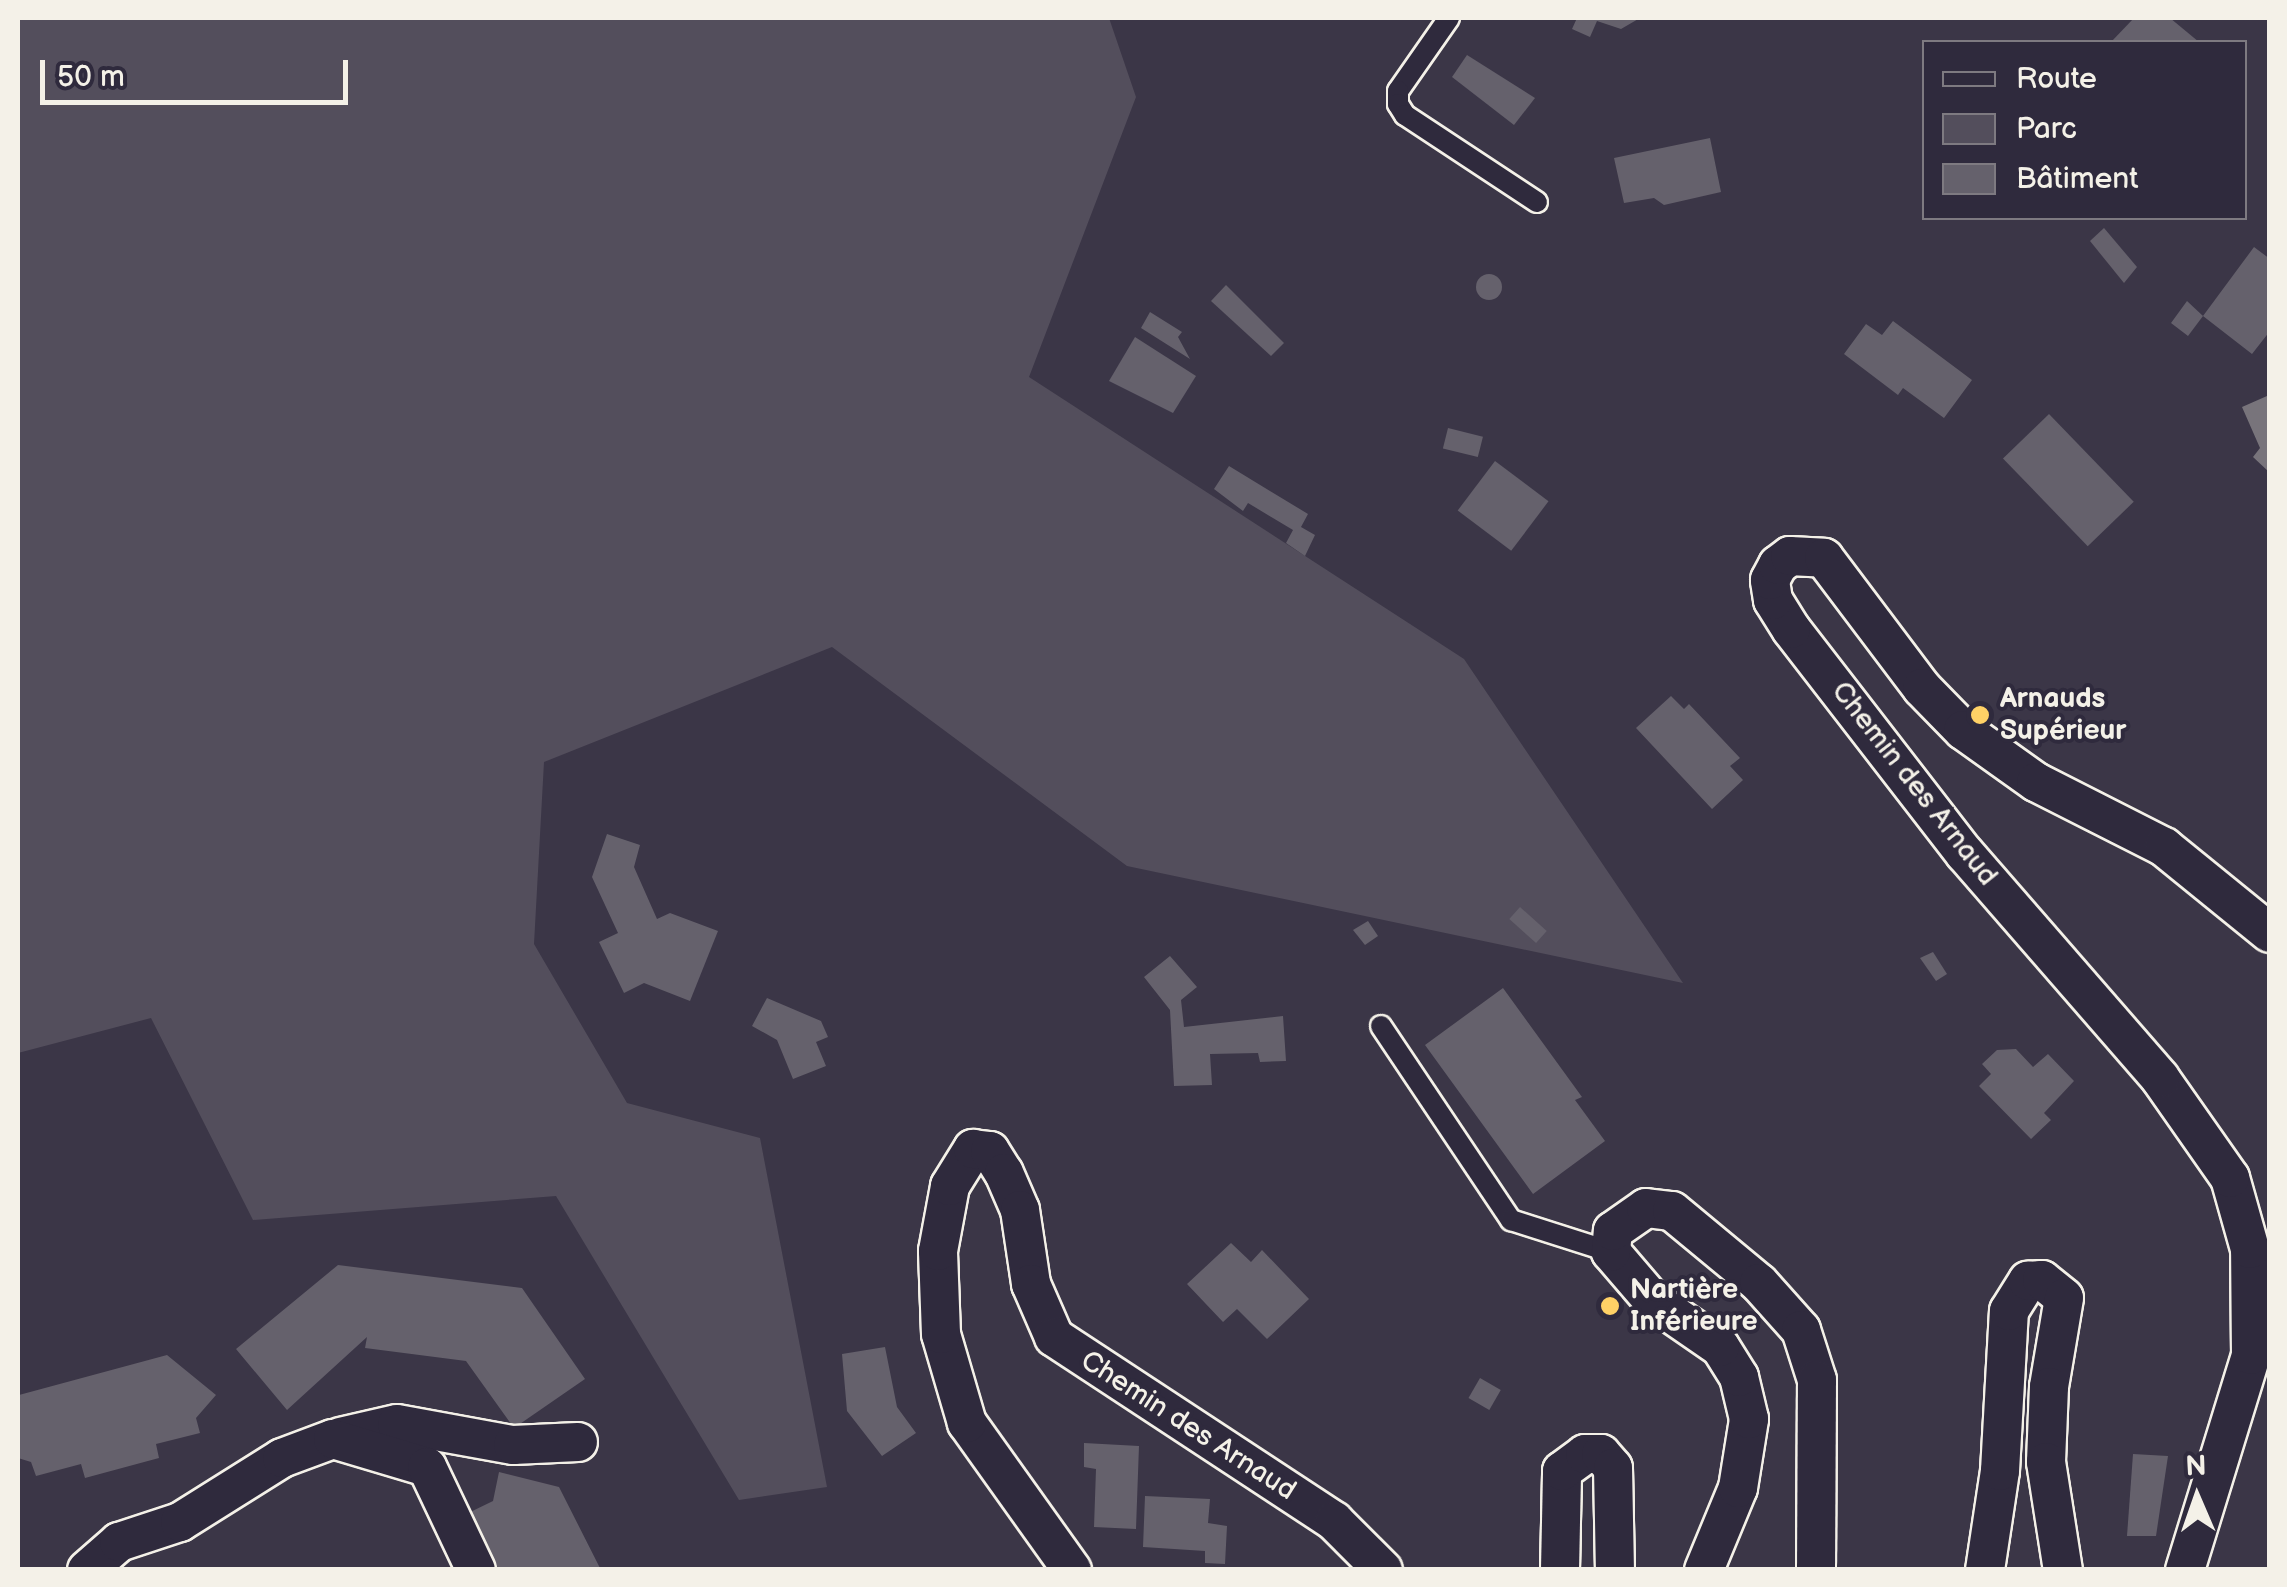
<!DOCTYPE html>
<html>
<head>
<meta charset="utf-8">
<style>
	body { margin:0 }
	#map { position:relative; width:2287px; height:1587px; overflow:hidden; background:#3b3647; font-family:"Balsamiq Sans",sans-serif }
	div>[style] { position:absolute }
	[style*='--x'] { left:calc(var(--x)*1px); top:calc(var(--y)*1px); width:calc(var(--w)*1px); rotate:calc(var(--a)*1deg) }
	.green>* { inset:0; background:#534e5c }
	.water>* { inset:0; background:#78747b }
	.building>* { inset:0; background:#65616c; transform-origin:0 0 }
	.round { border-radius:50% }
	.roads { filter:drop-shadow(2px 0 #f4f1e8) drop-shadow(-2px 0 #f4f1e8) drop-shadow(0 2px #f4f1e8) drop-shadow(0 -2px #f4f1e8) }
	.service>* { height:20px; margin:-10px; padding:0 10px; transform-origin:10px; border-radius:10px; background:#2f2a3d }
	.minor>* { height:38px; margin:-19px; padding:0 19px; transform-origin:19px; border-radius:19px; background:#2f2a3d }
	.dots>* { width:28px; height:28px; translate:-50% -50%; box-sizing:border-box; border:5px solid #2f2a3d; border-radius:50% }
	span { translate:-50% -50%; white-space:nowrap; text-align:center; line-height:1.15; -webkit-text-stroke:8px #2f2a3d; paint-order:stroke }
	.poi-label { font-size:28px; color:#f4f1e8; font-weight:700 }
	.left { translate:0 -50%; text-align:left }
	.street-label { font-size:28px; color:#f4f1e8 }
	.frame { position:absolute; inset:0; border:20px solid #f4f1e8; pointer-events:none }
	.legend { position:absolute; left:1922px; top:40px; width:325px; height:180px; box-sizing:border-box; background:#2f2a3d; border:2px solid #7e7a81; margin:0; padding:12px 18px; list-style:none; font-size:30px; color:#f4f1e8 }
	.legend li { display:flex; align-items:center; gap:20px; height:50px }
	.legend b { width:50px; border:2px solid #7e7a81 }
	.north { position:absolute; left:2147px; top:1447px; width:100px; height:100px; -webkit-text-stroke:8px #2f2a3d; paint-order:stroke; rotate:358deg; font-size:28px; font-weight:700; line-height:40px; text-align:center; color:#f4f1e8 }
	.north::after { content:''; display:block; margin:auto; width:35px; height:45px; background:#f4f1e8; clip-path:polygon(50% 0,100% 100%,50% 72%,0 100%) }
	.scale { position:absolute; left:40px; top:60px; width:308px; height:45px; box-sizing:border-box; border:5px solid #f4f1e8; border-top:0; padding-left:12px; font-size:30px; line-height:35px; white-space:nowrap; color:#f4f1e8; -webkit-text-stroke:8px #2f2a3d; paint-order:stroke }
</style>
</head>
<body>
<div id="map">
	<div class="green">
		<i style="clip-path:polygon(18px 18px,1109px 18px,1136px 97px,1029px 377px,1464px 659px,1683px 983px,1127px 866px,832px 647px,544px 762px,534px 944px,627px 1103px,760px 1138px,827px 1487px,739px 1500px,556px 1196px,253px 1220px,151px 1018px,18px 1053px)"></i>
	</div>
	<div class="water">
		<i style="clip-path:polygon(2267px 396px,2270px 401px,2269px 472px,2253px 457px,2260px 448px,2242px 407px)"></i>
	</div>
	<div class="building">
		<i style="clip-path:polygon(1577px 18px,1640px 18px,1621px 29px,1597px 21px,1590px 37px,1572px 29px)"></i>
		<i style="clip-path:polygon(2134px 18px,2170px 18px,2199px 42px,2111px 42px)"></i>
		<i style="clip-path:polygon(1467px 55px,1535px 98px,1514px 125px,1452px 77px)"></i>
		<i style="clip-path:polygon(1710px 138px,1721px 192px,1664px 205px,1654px 198px,1624px 203px,1614px 158px)"></i>
		<i style="clip-path:polygon(2104px 228px,2137px 267px,2124px 283px,2090px 241px)"></i>
		<i style="clip-path:polygon(2254px 247px,2270px 259px,2270px 331px,2252px 354px,2203px 316px,2188px 336px,2171px 323px,2187px 301px,2203px 316px)"></i>
		<i class="round" style="left:1476px;top:274px;width:26px;height:26px"></i>
		<i style="clip-path:polygon(1226px 285px,1284px 343px,1271px 356px,1211px 301px)"></i>
		<i style="clip-path:polygon(1150px 312px,1182px 332px,1178px 337px,1190px 359px,1141px 328px)"></i>
		<i style="clip-path:polygon(1893px 321px,1972px 380px,1944px 418px,1903px 388px,1898px 395px,1844px 354px,1866px 324px,1882px 335px)"></i>
		<i style="clip-path:polygon(1135px 337px,1196px 376px,1173px 413px,1109px 381px)"></i>
		<i style="left:2049px;top:414px;width:122px;height:64px;rotate:46deg"></i>
		<i style="left:1448px;top:428px;width:36px;height:21px;rotate:14deg"></i>
		<i style="left:1495px;top:461px;width:67px;height:62px;rotate:37deg"></i>
		<i style="clip-path:polygon(1229px 466px,1308px 514px,1301px 527px,1315px 535px,1305px 556px,1286px 543px,1293px 530px,1248px 503px,1243px 511px,1214px 489px)"></i>
		<i style="clip-path:polygon(1671px 696px,1684px 709px,1689px 704px,1740px 758px,1730px 766px,1743px 780px,1712px 809px,1636px 728px)"></i>
		<i style="clip-path:polygon(607px 834px,640px 845px,634px 867px,657px 919px,670px 913px,718px 931px,690px 1001px,644px 983px,624px 993px,599px 942px,618px 933px,592px 877px)"></i>
		<i style="left:1520px;top:907px;width:36px;height:16px;rotate:42deg"></i>
		<i style="clip-path:polygon(1368px 921px,1378px 936px,1365px 945px,1353px 930px)"></i>
		<i style="clip-path:polygon(1933px 952px,1947px 974px,1936px 981px,1920px 958px)"></i>
		<i style="clip-path:polygon(1170px 956px,1197px 987px,1181px 1000px,1184px 1027px,1283px 1016px,1286px 1061px,1260px 1062px,1258px 1053px,1210px 1054px,1212px 1085px,1174px 1086px,1170px 1010px,1144px 977px)"></i>
		<i style="clip-path:polygon(1503px 988px,1582px 1097px,1575px 1100px,1605px 1141px,1533px 1194px,1425px 1045px)"></i>
		<i style="clip-path:polygon(767px 998px,821px 1021px,828px 1037px,816px 1042px,826px 1066px,793px 1079px,777px 1040px,752px 1026px)"></i>
		<i style="clip-path:polygon(2016px 1049px,2033px 1067px,2048px 1054px,2074px 1081px,2044px 1113px,2051px 1120px,2031px 1139px,1979px 1086px,1991px 1074px,1982px 1064px,1997px 1050px)"></i>
		<i style="clip-path:polygon(1231px 1243px,1251px 1262px,1262px 1250px,1309px 1299px,1267px 1339px,1237px 1309px,1223px 1322px,1187px 1284px)"></i>
		<i style="clip-path:polygon(338px 1265px,522px 1288px,585px 1379px,514px 1428px,466px 1361px,365px 1348px,367px 1337px,287px 1410px,236px 1349px)"></i>
		<i style="clip-path:polygon(885px 1347px,897px 1407px,916px 1433px,882px 1456px,847px 1411px,842px 1354px)"></i>
		<i style="clip-path:polygon(167px 1355px,216px 1395px,196px 1418px,200px 1433px,156px 1444px,159px 1458px,85px 1478px,81px 1464px,36px 1476px,31px 1462px,18px 1458px,19px 1395px)"></i>
		<i style="left:1480px;top:1378px;width:24px;height:23px;rotate:30deg"></i>
		<i style="clip-path:polygon(1084px 1443px,1139px 1446px,1136px 1529px,1094px 1527px,1096px 1469px,1084px 1467px)"></i>
		<i style="clip-path:polygon(2133px 1454px,2168px 1456px,2156px 1536px,2127px 1536px)"></i>
		<i style="clip-path:polygon(499px 1472px,559px 1487px,601px 1570px,484px 1570px,458px 1518px,493px 1501px)"></i>
		<i style="clip-path:polygon(1145px 1496px,1210px 1499px,1208px 1523px,1227px 1526px,1225px 1564px,1205px 1563px,1205px 1551px,1143px 1547px)"></i>
	</div>
	<div class="roads">
		<div class="service">
			<i style="--x:1449;--y:18;--w:89;--a:124.9"></i>
			<i style="--x:1398;--y:91;--w:13;--a:90"></i>
			<i style="--x:1398;--y:104;--w:13;--a:58"></i>
			<i style="--x:1405;--y:115;--w:158;--a:33.4"></i>
			<i style="--x:1381;--y:1026;--w:234;--a:56.2"></i>
			<i style="--x:1511;--y:1220;--w:105;--a:17.7"></i>
		</div>
		<div class="minor">
			<i style="--x:340;--y:1437;--w:58;--a:-12.8"></i>
			<i style="--x:397;--y:1424;--w:118;--a:10.3"></i>
			<i style="--x:513;--y:1445;--w:65;--a:-2.6"></i>
			<i style="--x:87;--y:1570;--w:43;--a:-41.2"></i>
			<i style="--x:119;--y:1542;--w:64;--a:-18.2"></i>
			<i style="--x:180;--y:1522;--w:120;--a:-32.1"></i>
			<i style="--x:282;--y:1458;--w:54;--a:-20.4"></i>
			<i style="--x:333;--y:1439;--w:98;--a:16.6"></i>
			<i style="--x:427;--y:1467;--w:114;--a:64.6"></i>
			<i style="--x:1072;--y:1570;--w:181;--a:-125.5"></i>
			<i style="--x:967;--y:1423;--w:93;--a:-106.3"></i>
			<i style="--x:941;--y:1334;--w:83;--a:-92.1"></i>
			<i style="--x:938;--y:1251;--w:66;--a:-79.5"></i>
			<i style="--x:950;--y:1186;--w:44;--a:-58.1"></i>
			<i style="--x:973;--y:1149;--w:17;--a:7"></i>
			<i style="--x:990;--y:1151;--w:26;--a:58"></i>
			<i style="--x:1004;--y:1173;--w:40;--a:66.6"></i>
			<i style="--x:1020;--y:1210;--w:75;--a:81.5"></i>
			<i style="--x:1031;--y:1284;--w:58;--a:66.5"></i>
			<i style="--x:1054;--y:1337;--w:335;--a:33.3"></i>
			<i style="--x:1334;--y:1521;--w:69;--a:45"></i>
			<i style="--x:1560;--y:1570;--w:99;--a:-88.8"></i>
			<i style="--x:1562;--y:1471;--w:29;--a:-36"></i>
			<i style="--x:1585;--y:1454;--w:16;--a:0"></i>
			<i style="--x:1601;--y:1454;--w:18;--a:49"></i>
			<i style="--x:1613;--y:1468;--w:102;--a:88.9"></i>
			<i style="--x:1704;--y:1570;--w:89;--a:-67.5"></i>
			<i style="--x:1738;--y:1488;--w:70;--a:-80.9"></i>
			<i style="--x:1749;--y:1419;--w:43;--a:-103.4"></i>
			<i style="--x:1739;--y:1377;--w:36;--a:-122"></i>
			<i style="--x:1720;--y:1347;--w:81;--a:-145.5"></i>
			<i style="--x:1653;--y:1301;--w:65;--a:-130.6"></i>
			<i style="--x:1611;--y:1252;--w:21;--a:-85"></i>
			<i style="--x:1613;--y:1231;--w:40;--a:-34.9"></i>
			<i style="--x:1646;--y:1208;--w:26;--a:7"></i>
			<i style="--x:1672;--y:1211;--w:113;--a:39.6"></i>
			<i style="--x:1759;--y:1283;--w:63;--a:48.2"></i>
			<i style="--x:1801;--y:1330;--w:52;--a:72.3"></i>
			<i style="--x:1817;--y:1380;--w:190;--a:90.3"></i>
			<i style="--x:1985;--y:1570;--w:100;--a:-81.4"></i>
			<i style="--x:2000;--y:1471;--w:160;--a:-86.8"></i>
			<i style="--x:2009;--y:1311;--w:36;--a:-58"></i>
			<i style="--x:2028;--y:1281;--w:14;--a:-4"></i>
			<i style="--x:2042;--y:1280;--w:28;--a:39"></i>
			<i style="--x:2064;--y:1298;--w:90;--a:99.6"></i>
			<i style="--x:2049;--y:1387;--w:75;--a:92.3"></i>
			<i style="--x:2046;--y:1462;--w:109;--a:81.1"></i>
			<i style="--x:2185;--y:1570;--w:225;--a:-72.9"></i>
			<i style="--x:2251;--y:1355;--w:106;--a:-90.5"></i>
			<i style="--x:2250;--y:1249;--w:74;--a:-105.7"></i>
			<i style="--x:2230;--y:1178;--w:122;--a:-125"></i>
			<i style="--x:2160;--y:1078;--w:297;--a:-131"></i>
			<i style="--x:1965;--y:854;--w:284;--a:-127.7"></i>
			<i style="--x:1791;--y:629;--w:34;--a:-122"></i>
			<i style="--x:1773;--y:600;--w:20;--a:-99"></i>
			<i style="--x:1770;--y:580;--w:17;--a:-62"></i>
			<i style="--x:1778;--y:565;--w:15;--a:-37"></i>
			<i style="--x:1790;--y:556;--w:34;--a:3"></i>
			<i style="--x:1824;--y:558;--w:163;--a:53"></i>
			<i style="--x:1922;--y:688;--w:59;--a:45.7"></i>
			<i style="--x:1963;--y:730;--w:90;--a:35.5"></i>
			<i style="--x:2036;--y:782;--w:144;--a:26.9"></i>
			<i style="--x:2164;--y:847;--w:136;--a:39.1"></i>
		</div>
	</div>
	<div class="dots">
		<i style="left:1980px;top:715px;background:#ffd166"></i>
		<i style="left:1610px;top:1306px;background:#ffd166"></i>
	</div>
	<div class="poi-label">
		<span class="left" style="left:2000px;top:715px">Arnauds<br>Supérieur</span>
		<span class="left" style="left:1630px;top:1306px">Nartière<br>Inférieure</span>
	</div>
	<div class="street-label">
		<span style="left:1914px;top:784px;rotate:52deg">Chemin des Arnaud</span>
		<span style="left:1188px;top:1426px;rotate:33deg">Chemin des Arnaud</span>
	</div>
	<div class="frame"></div>
	<ul class="legend">
	<li><b style="height:12px;background:#2f2a3d"></b>Route</li>
	<li><b style="height:28px;background:#534e5c"></b>Parc</li>
	<li><b style="height:28px;background:#65616c"></b>Bâtiment</li>
	</ul>
	<div class="north">N</div>
	<div class="scale">50 m</div>
</div>
</body>
</html>
